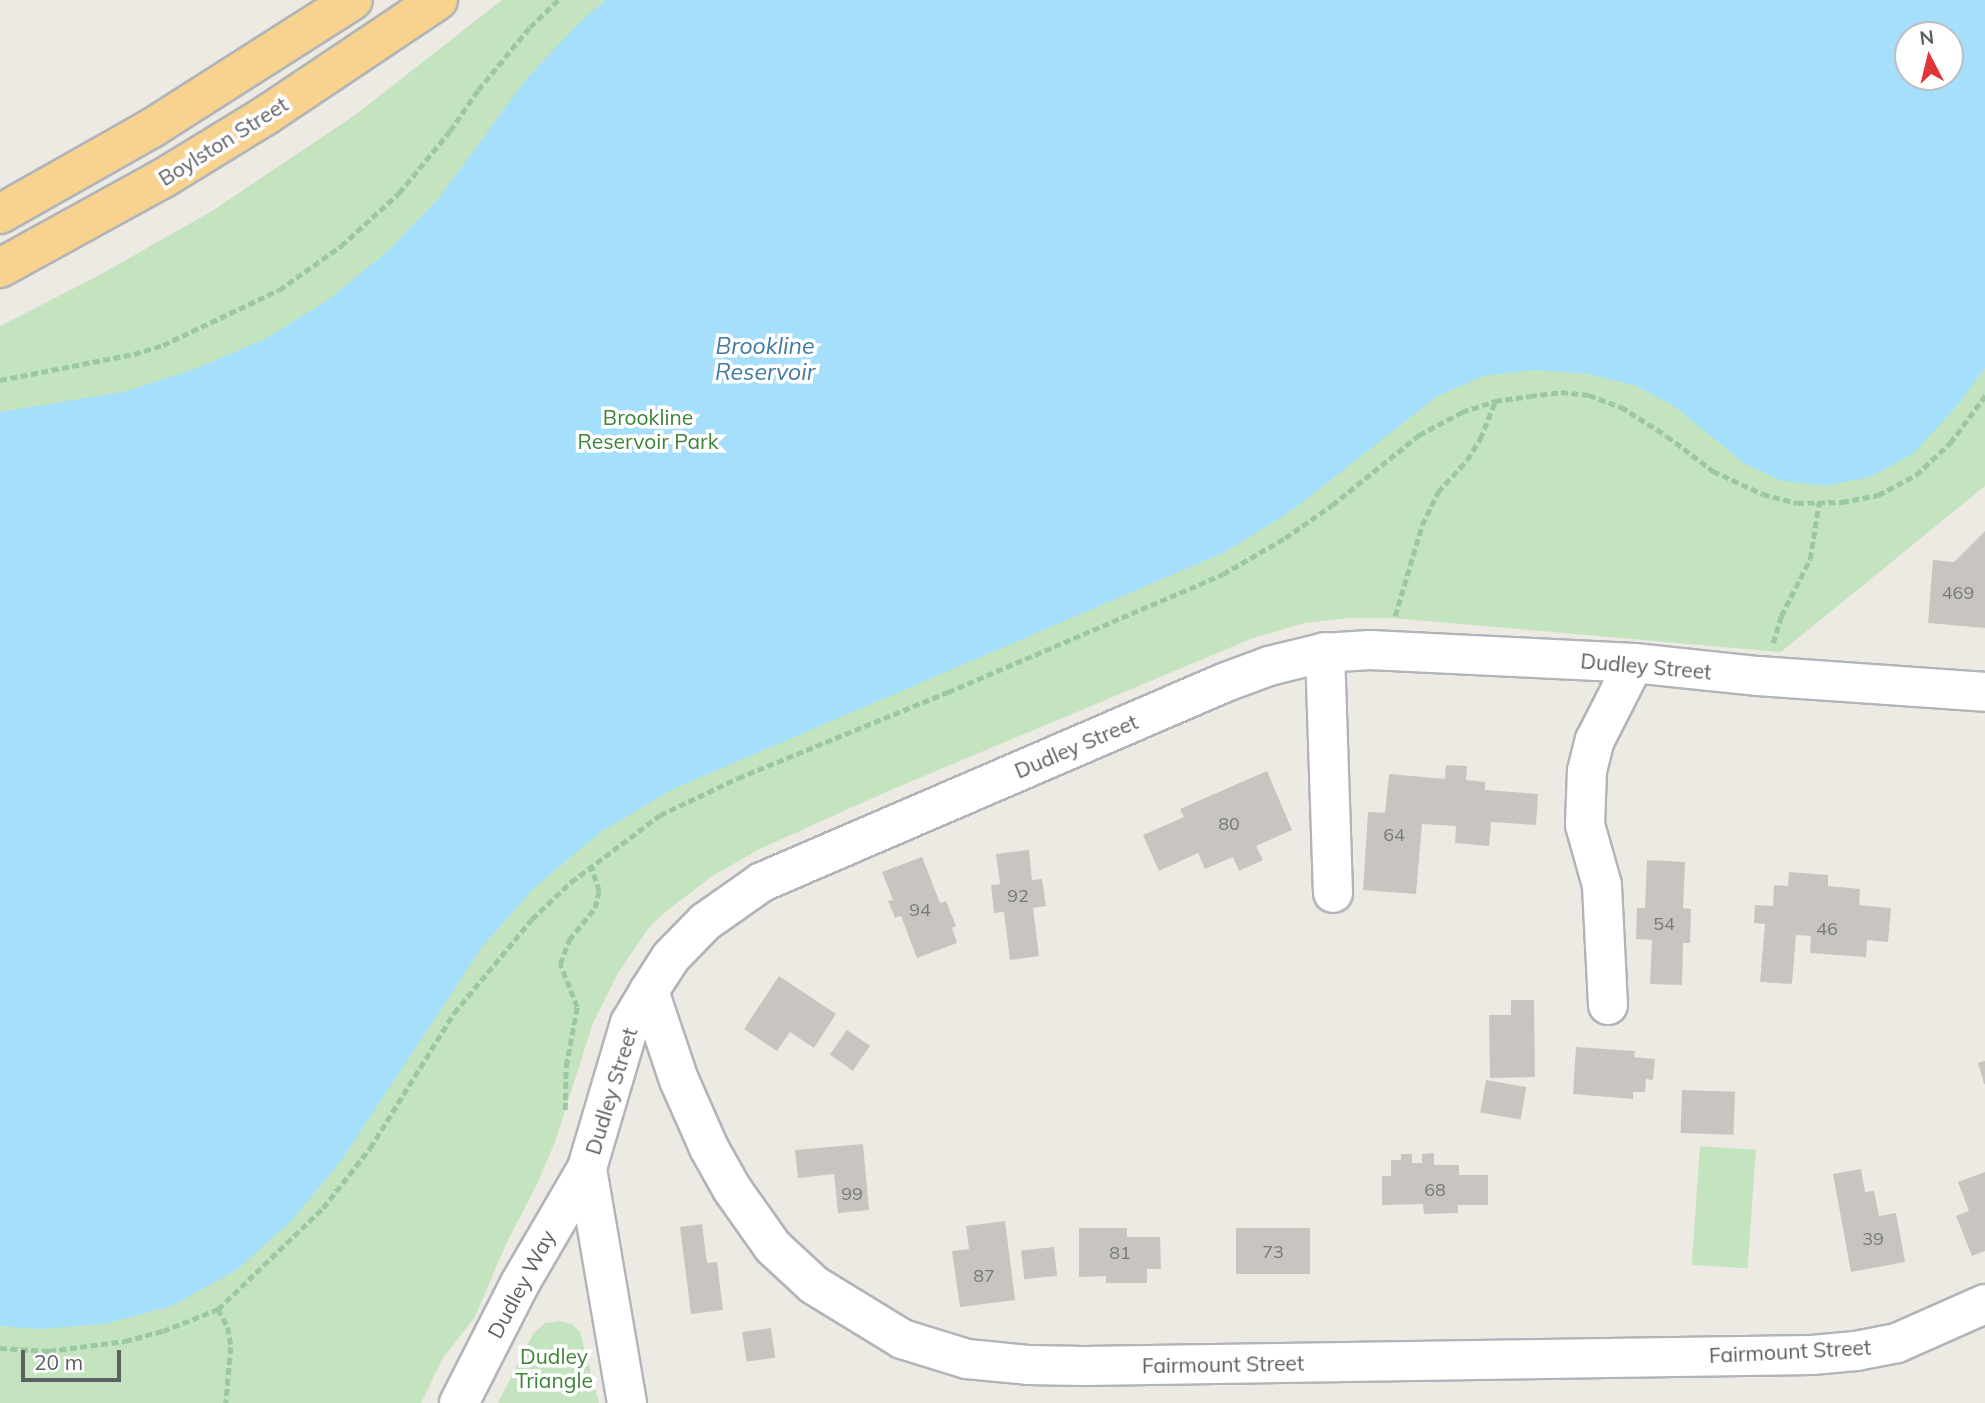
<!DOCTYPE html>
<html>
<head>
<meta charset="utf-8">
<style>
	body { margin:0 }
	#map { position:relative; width:1985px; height:1403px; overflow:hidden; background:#edeae3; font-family:Mulish,sans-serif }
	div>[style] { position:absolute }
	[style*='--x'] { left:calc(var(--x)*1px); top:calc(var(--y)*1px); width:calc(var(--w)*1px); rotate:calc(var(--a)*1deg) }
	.green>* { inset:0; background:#c4e4c0; transform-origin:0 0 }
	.water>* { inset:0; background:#a5dffb }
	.building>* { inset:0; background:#c8c5c0; transform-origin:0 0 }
	.path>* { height:4.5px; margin-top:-2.25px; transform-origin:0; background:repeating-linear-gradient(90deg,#9bc7a3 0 7px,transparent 0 10.5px) }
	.roads { filter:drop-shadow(2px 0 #b1b4b8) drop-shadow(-2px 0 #b1b4b8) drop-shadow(0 2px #b1b4b8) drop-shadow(0 -2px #b1b4b8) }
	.minor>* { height:38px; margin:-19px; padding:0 19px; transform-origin:19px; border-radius:19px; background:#fff }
	.highway>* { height:38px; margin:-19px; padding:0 19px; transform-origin:19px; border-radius:19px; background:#f8d38f }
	span { translate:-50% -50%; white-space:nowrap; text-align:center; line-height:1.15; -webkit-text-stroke:7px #fff; paint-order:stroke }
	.number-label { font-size:18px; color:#76797a }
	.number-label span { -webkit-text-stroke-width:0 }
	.street-label { font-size:21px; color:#5b6063 }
	.park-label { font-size:21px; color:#3d8439 }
	.water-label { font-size:23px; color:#417ba4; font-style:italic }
	.north { position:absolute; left:1894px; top:21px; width:70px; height:70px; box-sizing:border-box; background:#fff; border:2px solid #bdbfc1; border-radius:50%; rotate:353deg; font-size:19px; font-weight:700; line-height:28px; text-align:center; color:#5b6063 }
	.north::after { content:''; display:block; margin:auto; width:24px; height:32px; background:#e23539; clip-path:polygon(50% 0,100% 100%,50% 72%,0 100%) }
	.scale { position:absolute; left:21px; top:1350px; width:100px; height:32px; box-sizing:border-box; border:4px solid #5b6063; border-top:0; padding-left:9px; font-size:21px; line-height:24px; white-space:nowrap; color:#5b6063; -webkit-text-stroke:5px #fff; paint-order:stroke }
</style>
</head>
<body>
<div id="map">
	<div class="green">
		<i style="clip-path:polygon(evenodd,502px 0,1985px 0,1985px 486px,1781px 652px,1393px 618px,1349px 618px,1305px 623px,1253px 638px,886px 792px,760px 849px,712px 876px,668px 910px,650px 926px,618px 973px,593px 1023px,555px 1142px,537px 1184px,506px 1244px,475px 1317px,443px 1358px,421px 1403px,0 1403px,0 326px,96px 277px,212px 211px,355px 115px,502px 0,1908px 35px,1950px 35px,1950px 77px,1908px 77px,1908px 35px)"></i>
		<i style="left:1700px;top:1146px;width:56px;height:119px;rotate:4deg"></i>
		<i style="clip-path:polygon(560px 1321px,572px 1324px,580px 1332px,599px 1403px,498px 1403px,533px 1334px,545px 1323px)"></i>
	</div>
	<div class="water">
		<i style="clip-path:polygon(evenodd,606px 0,1985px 0,1985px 368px,1957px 406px,1913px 454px,1870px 477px,1825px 486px,1782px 481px,1745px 464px,1674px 406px,1636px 386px,1589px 374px,1535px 370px,1483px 376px,1436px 397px,1294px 509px,1225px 552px,671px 790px,598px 834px,534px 888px,482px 947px,341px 1161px,292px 1220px,238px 1269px,172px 1306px,104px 1324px,37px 1329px,0 1326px,0 412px,123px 392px,195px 369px,265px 339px,328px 300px,389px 250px,439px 198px,527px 78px,580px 22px,606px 0,1908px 35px,1950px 35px,1950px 77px,1908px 77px,1908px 35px)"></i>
	</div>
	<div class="building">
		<i style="clip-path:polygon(1985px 531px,1985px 628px,1928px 623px,1933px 560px,1954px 562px)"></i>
		<i style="clip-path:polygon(1446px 765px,1467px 766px,1466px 780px,1485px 782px,1485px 790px,1538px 794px,1536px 825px,1491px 822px,1489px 846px,1455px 843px,1456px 826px,1422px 824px,1416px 894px,1363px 890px,1368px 812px,1385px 813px,1389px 774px,1445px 779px)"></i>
		<i style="clip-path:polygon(1267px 771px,1292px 830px,1256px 846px,1263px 860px,1239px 871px,1233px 857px,1205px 869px,1198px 853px,1159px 871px,1143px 835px,1184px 817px,1180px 809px)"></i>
		<i style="clip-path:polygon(1029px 850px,1032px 880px,1042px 879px,1046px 906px,1033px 908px,1039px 956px,1010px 960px,1004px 912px,994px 913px,991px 885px,1000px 884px,996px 854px)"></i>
		<i style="clip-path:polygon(922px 857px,940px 903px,946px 901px,956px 926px,952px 928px,957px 943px,917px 958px,901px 916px,895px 918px,888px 901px,893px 900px,882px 872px)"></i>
		<i style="clip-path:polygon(1647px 860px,1685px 862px,1683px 908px,1691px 909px,1690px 943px,1683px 943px,1682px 985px,1650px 984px,1652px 940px,1636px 939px,1637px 908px,1645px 908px)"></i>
		<i style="clip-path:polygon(1789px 872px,1828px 875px,1828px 886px,1860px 889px,1859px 905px,1891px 908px,1888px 942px,1867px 940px,1866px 957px,1810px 953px,1811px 936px,1796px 935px,1792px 984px,1760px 982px,1765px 924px,1754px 923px,1755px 905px,1773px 906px,1774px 885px,1788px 886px)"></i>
		<i style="clip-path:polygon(779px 976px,836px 1014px,814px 1048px,790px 1032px,777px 1051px,744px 1029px)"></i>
		<i style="clip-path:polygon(1511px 1000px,1534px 1000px,1535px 1077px,1490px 1078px,1489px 1015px,1511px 1015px)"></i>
		<i style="left:847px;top:1030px;width:28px;height:30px;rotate:35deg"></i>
		<i style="clip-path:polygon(1576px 1047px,1635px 1051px,1634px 1057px,1655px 1059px,1653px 1080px,1646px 1079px,1645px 1092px,1633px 1092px,1633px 1099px,1573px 1094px)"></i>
		<i style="clip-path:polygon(1985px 1061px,1985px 1084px,1984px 1084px,1978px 1063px)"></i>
		<i style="left:1486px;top:1080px;width:41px;height:33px;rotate:10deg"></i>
		<i style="left:1682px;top:1090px;width:53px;height:43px;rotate:2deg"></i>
		<i style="clip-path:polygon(863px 1144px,869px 1210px,838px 1213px,834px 1174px,798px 1178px,795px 1150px)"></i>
		<i style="clip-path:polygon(1434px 1153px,1434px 1165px,1459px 1165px,1459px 1175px,1488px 1175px,1488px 1205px,1458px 1205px,1458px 1213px,1424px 1214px,1423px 1204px,1382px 1205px,1382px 1176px,1391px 1176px,1391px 1160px,1401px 1160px,1401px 1154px,1412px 1154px,1412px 1163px,1422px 1163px,1422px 1154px)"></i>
		<i style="clip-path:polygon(1861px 1169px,1865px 1192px,1874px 1191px,1879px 1216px,1896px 1213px,1905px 1262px,1851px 1272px,1833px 1174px)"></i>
		<i style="clip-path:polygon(1985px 1172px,1985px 1251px,1972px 1256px,1956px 1216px,1969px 1211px,1958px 1182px)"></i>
		<i style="clip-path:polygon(1005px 1221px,1015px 1300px,960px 1307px,952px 1251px,969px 1249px,966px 1226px)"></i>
		<i style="clip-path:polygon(702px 1224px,707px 1263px,717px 1262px,723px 1310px,691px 1314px,680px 1227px)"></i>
		<i style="clip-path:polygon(1079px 1228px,1127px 1228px,1127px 1237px,1160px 1237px,1161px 1269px,1147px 1269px,1147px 1283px,1106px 1283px,1106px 1276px,1079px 1277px)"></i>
		<i style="left:1310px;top:1228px;width:46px;height:74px;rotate:90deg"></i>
		<i style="left:1054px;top:1247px;width:29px;height:33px;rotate:84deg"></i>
		<i style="left:771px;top:1328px;width:30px;height:29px;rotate:82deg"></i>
	</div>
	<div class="path">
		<i style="--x:0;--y:380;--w:136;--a:-11"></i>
		<i style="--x:134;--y:354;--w:30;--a:-17"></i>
		<i style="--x:163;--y:345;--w:128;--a:-25.4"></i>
		<i style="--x:279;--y:290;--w:76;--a:-35.4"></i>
		<i style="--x:341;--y:246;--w:79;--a:-42.4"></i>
		<i style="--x:399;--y:193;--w:80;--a:-50.6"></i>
		<i style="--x:450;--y:131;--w:50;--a:-55.7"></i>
		<i style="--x:478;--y:90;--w:82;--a:-50.5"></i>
		<i style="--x:530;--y:27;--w:39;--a:-44"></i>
		<i style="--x:1395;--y:616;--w:95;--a:-73.5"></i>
		<i style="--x:1422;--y:525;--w:37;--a:-64"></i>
		<i style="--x:1438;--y:492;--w:43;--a:-47.8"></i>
		<i style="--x:1467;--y:460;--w:25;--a:-58"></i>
		<i style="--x:1480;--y:439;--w:40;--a:-68"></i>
		<i style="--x:1773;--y:643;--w:28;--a:-73"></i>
		<i style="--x:1781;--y:616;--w:64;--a:-63"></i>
		<i style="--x:1810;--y:559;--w:58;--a:-81"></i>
		<i style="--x:565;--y:1110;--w:44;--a:-88.7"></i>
		<i style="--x:566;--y:1066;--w:60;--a:-79.4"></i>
		<i style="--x:577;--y:1007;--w:46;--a:-111.6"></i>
		<i style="--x:560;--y:964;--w:26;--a:-69"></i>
		<i style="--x:569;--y:940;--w:41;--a:-50.9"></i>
		<i style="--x:595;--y:908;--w:17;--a:-77"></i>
		<i style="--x:599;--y:891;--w:25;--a:-108"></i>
		<i style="--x:218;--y:1309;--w:21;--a:61"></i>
		<i style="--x:228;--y:1327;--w:20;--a:81"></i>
		<i style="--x:231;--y:1347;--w:56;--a:95.1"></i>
		<i style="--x:0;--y:1348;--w:49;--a:3.5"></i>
		<i style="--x:49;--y:1351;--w:77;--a:-7.5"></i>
		<i style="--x:125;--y:1341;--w:39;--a:-15"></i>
		<i style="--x:163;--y:1331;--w:59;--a:-21.8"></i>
		<i style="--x:218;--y:1309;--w:146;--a:-43.9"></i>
		<i style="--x:323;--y:1208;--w:76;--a:-51.9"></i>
		<i style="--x:370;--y:1148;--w:159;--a:-58.1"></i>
		<i style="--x:454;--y:1013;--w:122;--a:-50.3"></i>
		<i style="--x:532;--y:919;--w:54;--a:-43.5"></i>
		<i style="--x:571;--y:882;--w:111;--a:-37"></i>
		<i style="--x:660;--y:815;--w:86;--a:-25.4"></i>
		<i style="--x:738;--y:778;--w:227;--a:-22.3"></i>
		<i style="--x:948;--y:692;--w:299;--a:-23.2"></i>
		<i style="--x:1223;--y:574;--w:72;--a:-30.1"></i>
		<i style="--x:1285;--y:538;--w:57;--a:-35.1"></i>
		<i style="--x:1332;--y:505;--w:112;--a:-38.8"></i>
		<i style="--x:1419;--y:435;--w:49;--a:-28.1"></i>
		<i style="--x:1462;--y:412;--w:35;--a:-18"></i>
		<i style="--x:1495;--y:401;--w:35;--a:-8"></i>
		<i style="--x:1530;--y:396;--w:31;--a:-7"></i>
		<i style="--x:1561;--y:392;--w:28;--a:6"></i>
		<i style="--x:1589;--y:395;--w:34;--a:21"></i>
		<i style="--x:1621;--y:407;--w:54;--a:32.2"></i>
		<i style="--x:1667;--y:436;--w:58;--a:37.3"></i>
		<i style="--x:1713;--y:471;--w:55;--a:24.7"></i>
		<i style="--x:1763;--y:494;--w:35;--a:15"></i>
		<i style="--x:1797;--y:503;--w:45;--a:-1.3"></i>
		<i style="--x:1842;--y:502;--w:37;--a:-11"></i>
		<i style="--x:1878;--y:495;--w:43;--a:-27.8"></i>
		<i style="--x:1916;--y:475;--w:47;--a:-43.3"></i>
		<i style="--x:1950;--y:443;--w:59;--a:-53.3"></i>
	</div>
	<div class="roads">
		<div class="minor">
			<i style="--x:1325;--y:652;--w:241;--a:88.1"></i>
			<i style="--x:649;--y:991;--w:94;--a:71.4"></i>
			<i style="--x:679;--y:1080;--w:74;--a:66.2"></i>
			<i style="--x:709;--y:1148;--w:47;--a:60.7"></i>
			<i style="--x:732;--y:1189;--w:71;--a:54.7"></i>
			<i style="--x:773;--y:1247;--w:56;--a:42.8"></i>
			<i style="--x:814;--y:1285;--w:103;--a:31.5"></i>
			<i style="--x:902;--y:1339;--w:68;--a:17.1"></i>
			<i style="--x:967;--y:1359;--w:61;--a:5.6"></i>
			<i style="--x:1028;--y:1365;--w:56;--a:1"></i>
			<i style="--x:1084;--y:1366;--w:728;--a:-0.87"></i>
			<i style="--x:1812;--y:1355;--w:44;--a:-5.2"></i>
			<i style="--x:1856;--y:1351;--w:42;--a:-11"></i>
			<i style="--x:1897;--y:1343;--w:96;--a:-23.9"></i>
			<i style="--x:1608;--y:1005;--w:120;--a:-92.9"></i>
			<i style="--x:1602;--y:885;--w:62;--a:-105.8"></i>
			<i style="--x:1585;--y:825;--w:54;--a:-87.9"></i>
			<i style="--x:1587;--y:771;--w:32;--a:-76"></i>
			<i style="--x:1595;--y:740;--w:86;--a:-63.1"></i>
			<i style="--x:459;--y:1403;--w:132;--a:-63"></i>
			<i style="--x:519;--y:1285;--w:135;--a:-59.8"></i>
			<i style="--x:627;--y:1403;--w:238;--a:-99.7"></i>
			<i style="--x:587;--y:1168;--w:151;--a:-73.5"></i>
			<i style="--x:630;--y:1023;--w:37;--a:-59"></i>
			<i style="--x:649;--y:991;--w:40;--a:-57.1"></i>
			<i style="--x:671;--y:957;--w:49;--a:-45.8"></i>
			<i style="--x:705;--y:922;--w:70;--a:-35.1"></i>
			<i style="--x:762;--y:882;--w:505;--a:-23.32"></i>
			<i style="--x:1226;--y:682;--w:46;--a:-20.4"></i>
			<i style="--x:1269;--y:666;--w:55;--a:-13.8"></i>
			<i style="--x:1322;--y:653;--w:48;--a:-3.6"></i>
			<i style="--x:1370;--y:650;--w:264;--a:2.8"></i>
			<i style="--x:1634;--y:663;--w:125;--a:6"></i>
			<i style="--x:1758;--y:676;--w:228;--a:4"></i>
		</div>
		<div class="highway">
			<i style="--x:0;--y:214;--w:175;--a:-29.5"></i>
			<i style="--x:152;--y:128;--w:238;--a:-32.5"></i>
			<i style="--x:0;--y:268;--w:185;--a:-28.8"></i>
			<i style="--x:162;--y:179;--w:121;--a:-31.5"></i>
			<i style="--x:265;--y:116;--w:208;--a:-33.8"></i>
		</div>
	</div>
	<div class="number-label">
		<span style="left:1958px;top:593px">469</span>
		<span style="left:1229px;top:824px">80</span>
		<span style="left:1394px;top:835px">64</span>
		<span style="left:1018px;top:896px">92</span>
		<span style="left:920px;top:910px">94</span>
		<span style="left:1664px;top:924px">54</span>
		<span style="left:1827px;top:929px">46</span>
		<span style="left:1435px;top:1190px">68</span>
		<span style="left:852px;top:1194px">99</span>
		<span style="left:1873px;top:1239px">39</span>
		<span style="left:1273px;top:1252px">73</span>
		<span style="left:1120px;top:1253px">81</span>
		<span style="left:984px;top:1276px">87</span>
	</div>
	<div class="street-label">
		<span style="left:223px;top:141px;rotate:-32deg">Boylston Street</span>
		<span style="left:1646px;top:666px;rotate:5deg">Dudley Street</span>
		<span style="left:1076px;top:746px;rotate:-23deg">Dudley Street</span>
		<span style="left:611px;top:1091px;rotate:-73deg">Dudley Street</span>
		<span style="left:521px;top:1284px;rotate:-62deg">Dudley Way</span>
		<span style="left:1790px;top:1351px;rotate:-3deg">Fairmount Street</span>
		<span style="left:1223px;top:1364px;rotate:-1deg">Fairmount Street</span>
	</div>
	<div class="park-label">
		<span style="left:648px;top:429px">Brookline<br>Reservoir Park</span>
		<span style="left:554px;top:1368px">Dudley<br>Triangle</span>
	</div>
	<div class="water-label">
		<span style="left:765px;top:359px">Brookline<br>Reservoir</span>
	</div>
	<div class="north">N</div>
	<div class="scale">20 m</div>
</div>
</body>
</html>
